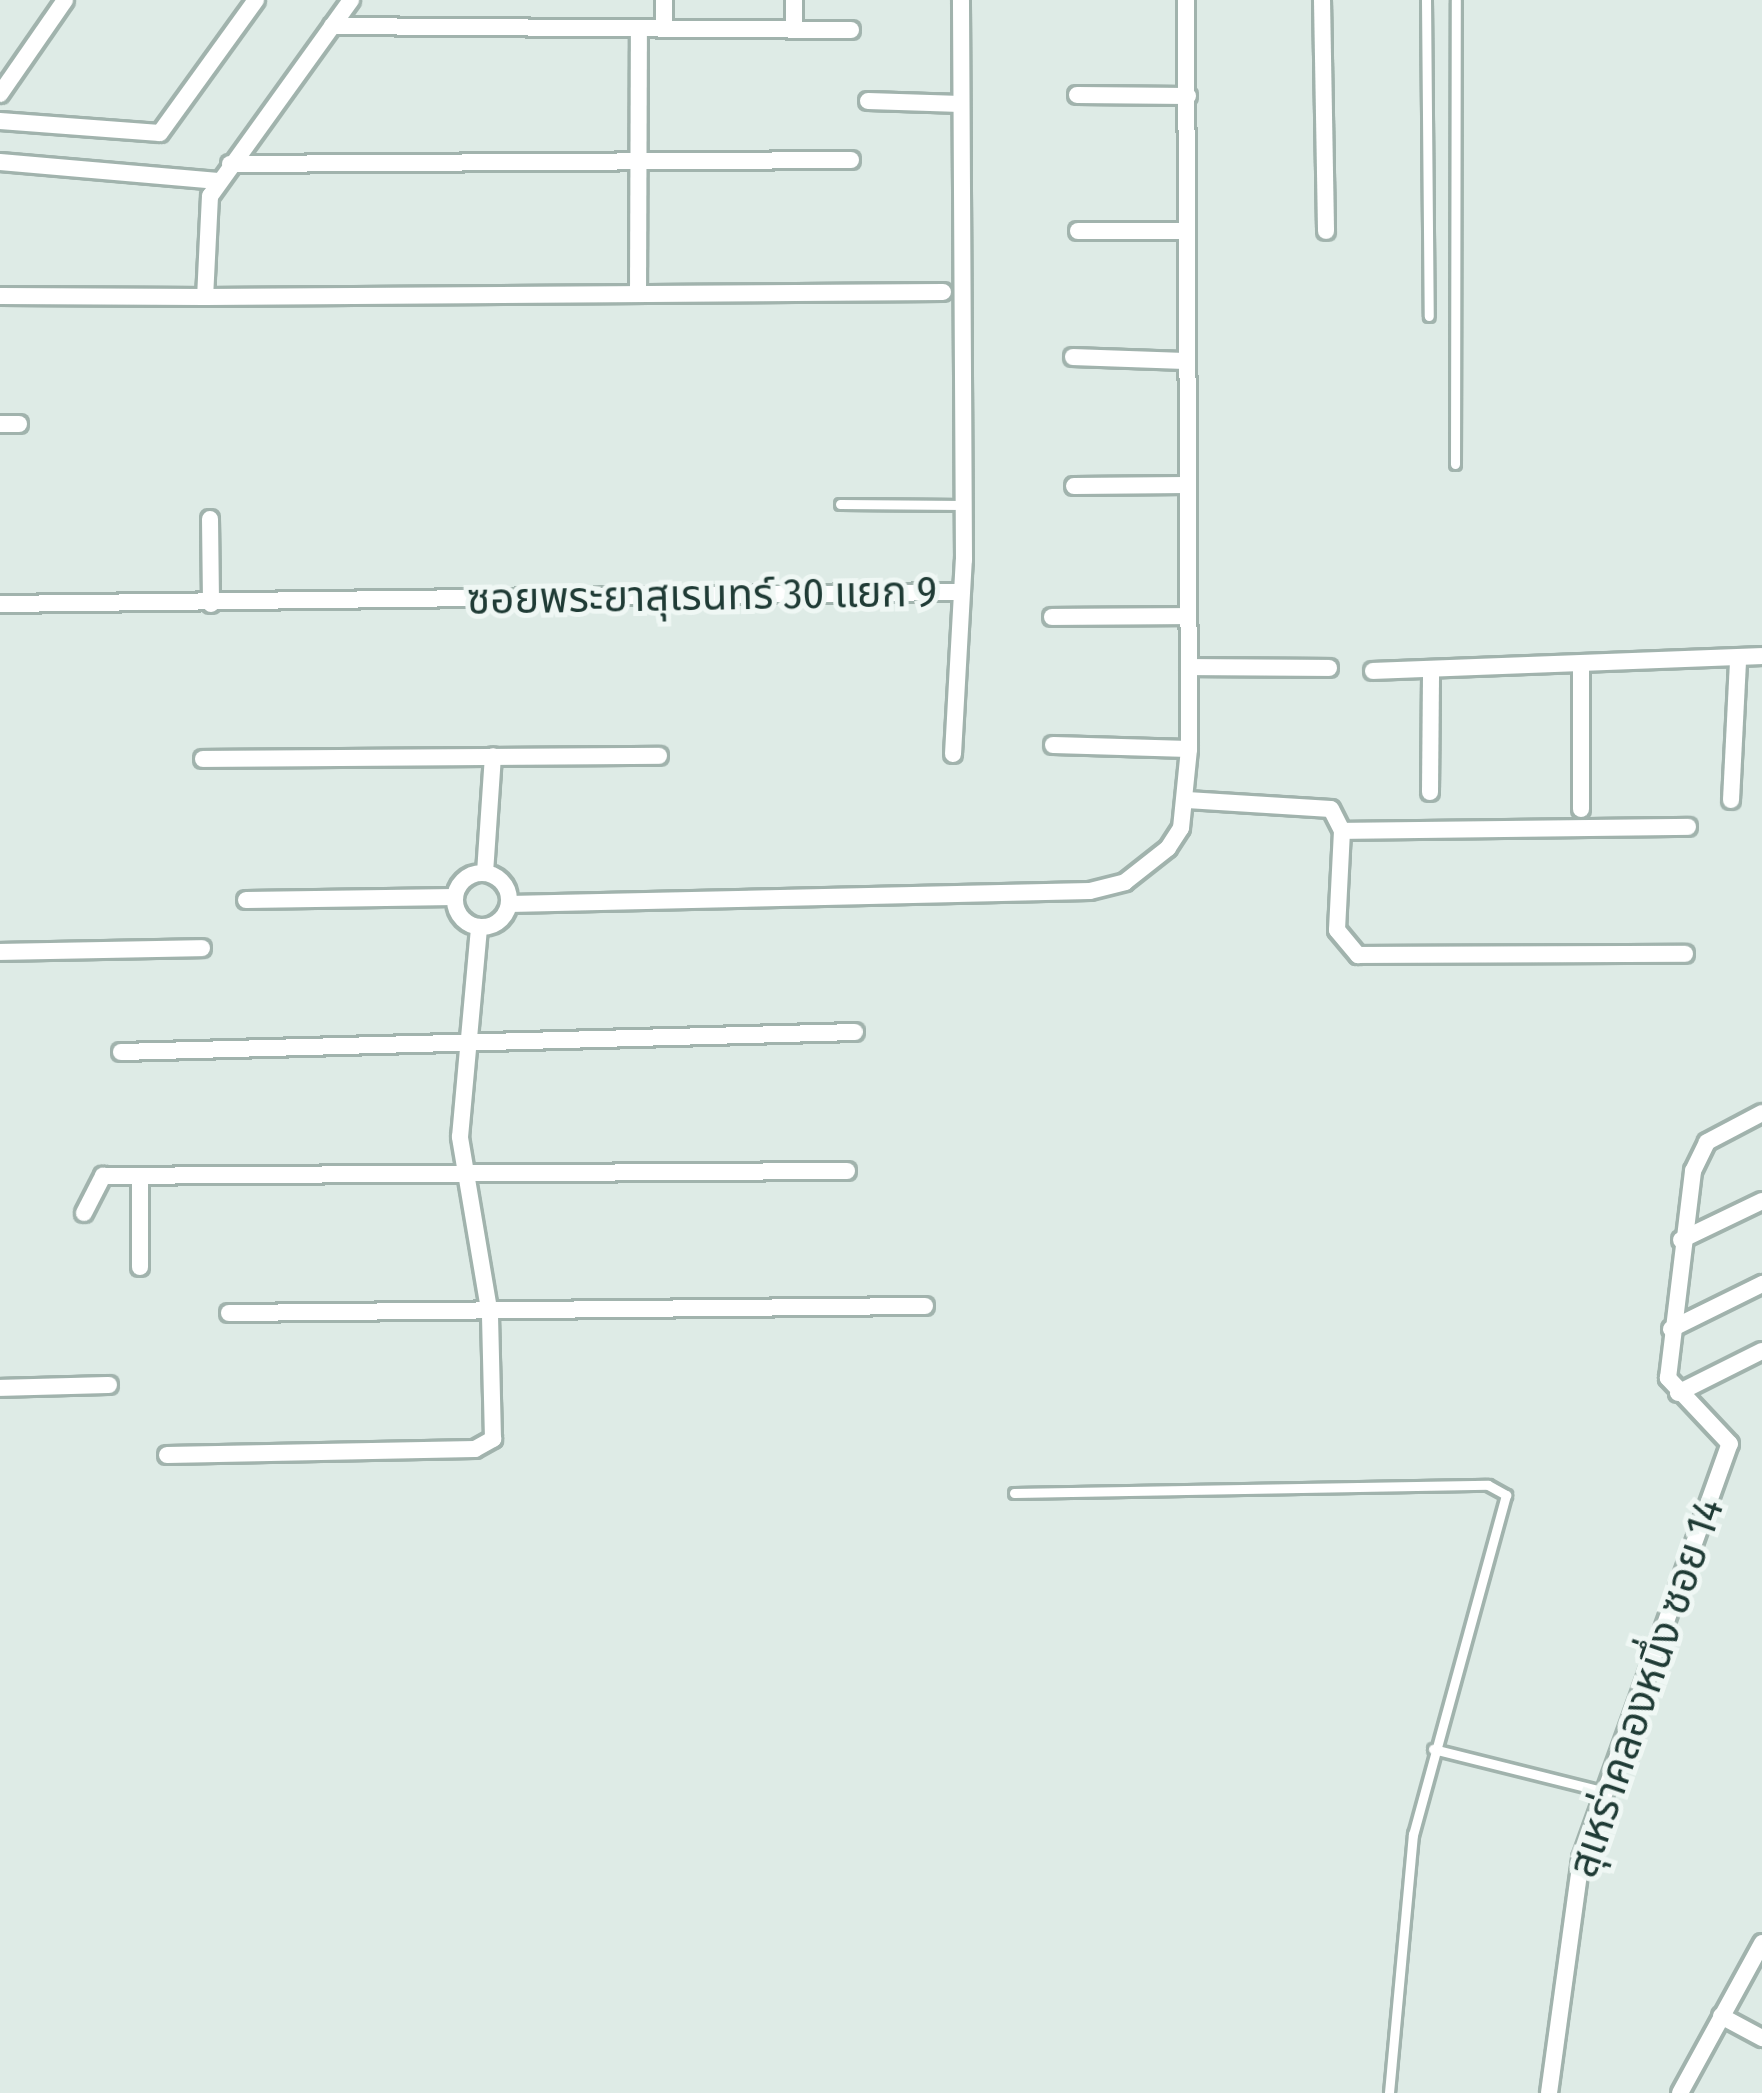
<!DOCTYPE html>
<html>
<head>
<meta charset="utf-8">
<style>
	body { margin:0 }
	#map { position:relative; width:1762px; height:2093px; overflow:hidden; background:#deebe6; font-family:"Fira Sans Condensed","Noto Sans Thai",sans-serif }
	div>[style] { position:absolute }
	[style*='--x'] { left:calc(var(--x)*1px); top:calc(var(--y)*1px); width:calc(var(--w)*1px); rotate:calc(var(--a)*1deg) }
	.roads { filter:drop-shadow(3px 0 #a1b3ad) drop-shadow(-3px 0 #a1b3ad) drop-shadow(0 3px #a1b3ad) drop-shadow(0 -3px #a1b3ad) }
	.lane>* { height:9px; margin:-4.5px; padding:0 4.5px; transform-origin:4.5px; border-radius:4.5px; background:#fff }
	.street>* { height:16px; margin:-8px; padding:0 8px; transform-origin:8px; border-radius:8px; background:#fff }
	.street>.ring { margin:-8px; padding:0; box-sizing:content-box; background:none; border:16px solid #fff; border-radius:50% }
	span { translate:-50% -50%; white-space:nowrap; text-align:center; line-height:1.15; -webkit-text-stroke:10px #eff7f4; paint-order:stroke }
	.street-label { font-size:42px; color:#1f3b35 }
</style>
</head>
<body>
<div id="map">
	<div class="roads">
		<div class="lane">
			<i style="--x:1426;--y:0;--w:316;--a:89.5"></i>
			<i style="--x:1455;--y:464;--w:464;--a:-89.9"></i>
			<i style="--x:840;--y:504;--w:124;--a:0.5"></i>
			<i style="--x:1014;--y:1493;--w:474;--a:-1"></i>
			<i style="--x:1488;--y:1485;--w:21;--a:29"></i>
			<i style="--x:1506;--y:1495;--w:352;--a:105.3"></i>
			<i style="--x:1413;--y:1834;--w:260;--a:95.3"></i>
			<i style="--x:1433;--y:1749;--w:173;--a:14"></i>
		</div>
		<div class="street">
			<i style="--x:351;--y:0;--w:241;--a:125.7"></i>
			<i style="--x:210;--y:196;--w:101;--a:92.8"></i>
			<i style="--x:205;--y:297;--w:738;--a:-0.39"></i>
			<i style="--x:664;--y:0;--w:29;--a:90"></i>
			<i style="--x:1322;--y:0;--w:231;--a:89"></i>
			<i style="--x:332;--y:26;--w:519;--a:0.44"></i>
			<i style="--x:794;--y:30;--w:30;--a:-90"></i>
			<i style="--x:0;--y:94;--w:114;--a:-55.3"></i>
			<i style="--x:1077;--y:95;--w:111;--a:0.5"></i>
			<i style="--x:868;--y:101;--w:93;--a:1.8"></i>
			<i style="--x:0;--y:121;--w:160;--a:4.3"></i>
			<i style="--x:160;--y:133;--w:164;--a:-54.2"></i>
			<i style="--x:0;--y:162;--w:219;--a:5"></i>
			<i style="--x:230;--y:164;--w:621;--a:-0.37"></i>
			<i style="--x:1078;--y:231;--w:109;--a:0"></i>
			<i style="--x:638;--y:294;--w:266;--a:-89.8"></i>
			<i style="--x:0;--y:296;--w:205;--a:0.3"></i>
			<i style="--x:1073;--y:357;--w:111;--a:2.1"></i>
			<i style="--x:0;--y:424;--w:19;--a:0"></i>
			<i style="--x:1074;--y:486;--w:112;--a:-0.5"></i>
			<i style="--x:210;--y:519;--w:85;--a:89.3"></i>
			<i style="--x:0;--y:604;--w:956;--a:-0.72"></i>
			<i style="--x:1052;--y:617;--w:136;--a:-0.4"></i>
			<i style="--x:1189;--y:667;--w:140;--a:0.4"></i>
			<i style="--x:1581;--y:669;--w:140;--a:90"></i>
			<i style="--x:1373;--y:671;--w:389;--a:-2.2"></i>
			<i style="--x:1053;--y:745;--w:136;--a:1.7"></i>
			<i style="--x:953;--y:754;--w:194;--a:-86.8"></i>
			<i style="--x:964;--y:560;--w:560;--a:-90.31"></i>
			<i style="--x:203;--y:759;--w:456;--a:-0.4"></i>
			<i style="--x:1430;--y:792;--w:119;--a:-89.5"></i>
			<i style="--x:1187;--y:800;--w:144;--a:3.6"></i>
			<i style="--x:1331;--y:809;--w:25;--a:63"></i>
			<i style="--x:1342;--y:831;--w:99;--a:92.9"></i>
			<i style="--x:1337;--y:930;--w:33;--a:50"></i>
			<i style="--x:1358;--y:955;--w:327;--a:-0.2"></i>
			<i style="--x:1731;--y:800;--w:140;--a:-87.1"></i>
			<i style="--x:1342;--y:831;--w:346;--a:-0.7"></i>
			<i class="ring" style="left:455px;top:873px;width:38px;height:38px"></i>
			<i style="--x:485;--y:873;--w:117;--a:-86.1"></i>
			<i style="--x:246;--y:900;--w:209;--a:-0.8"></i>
			<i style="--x:509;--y:904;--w:581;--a:-1.28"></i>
			<i style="--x:1090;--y:891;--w:36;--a:-14"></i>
			<i style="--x:1125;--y:882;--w:55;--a:-38.3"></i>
			<i style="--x:1168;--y:848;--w:24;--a:-57"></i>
			<i style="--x:1181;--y:828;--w:79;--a:-84.2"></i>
			<i style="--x:1189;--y:749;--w:749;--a:-90.23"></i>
			<i style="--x:0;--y:952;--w:202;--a:-1.1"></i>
			<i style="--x:121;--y:1052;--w:734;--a:-1.56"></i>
			<i style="--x:84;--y:1213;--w:42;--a:-62.8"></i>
			<i style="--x:103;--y:1176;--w:744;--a:-0.39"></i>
			<i style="--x:1681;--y:1240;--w:90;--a:-25.7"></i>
			<i style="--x:140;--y:1267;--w:91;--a:-90"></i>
			<i style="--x:229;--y:1313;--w:696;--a:-0.58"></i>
			<i style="--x:1671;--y:1329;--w:102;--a:-26.3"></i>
			<i style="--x:0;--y:1388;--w:109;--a:-1.6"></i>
			<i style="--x:1678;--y:1393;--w:94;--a:-26.6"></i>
			<i style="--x:167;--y:1455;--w:308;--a:-1.1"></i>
			<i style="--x:475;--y:1449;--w:21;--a:-29"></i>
			<i style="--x:493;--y:1439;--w:124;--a:-91.4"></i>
			<i style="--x:490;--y:1315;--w:181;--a:-99.6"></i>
			<i style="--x:460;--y:1137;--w:211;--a:-84.8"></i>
			<i style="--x:1721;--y:2016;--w:47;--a:28.2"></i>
			<i style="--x:1549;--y:2093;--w:236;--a:-82.2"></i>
			<i style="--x:1581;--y:1859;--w:441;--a:-70.3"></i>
			<i style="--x:1730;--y:1444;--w:91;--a:-133.2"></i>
			<i style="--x:1668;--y:1378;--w:209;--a:-83.1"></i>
			<i style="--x:1693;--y:1171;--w:32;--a:-64"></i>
			<i style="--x:1707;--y:1142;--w:62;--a:-27.8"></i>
			<i style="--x:1680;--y:2093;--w:171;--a:-61.3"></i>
		</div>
	</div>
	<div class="street-label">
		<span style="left:702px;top:596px;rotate:-1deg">ซอยพระยาสุเรนทร์ 30 แยก 9</span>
		<span style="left:1646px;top:1688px;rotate:-71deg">สุเหร่าคลองหนึ่ง ซอย 14</span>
	</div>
</div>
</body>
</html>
